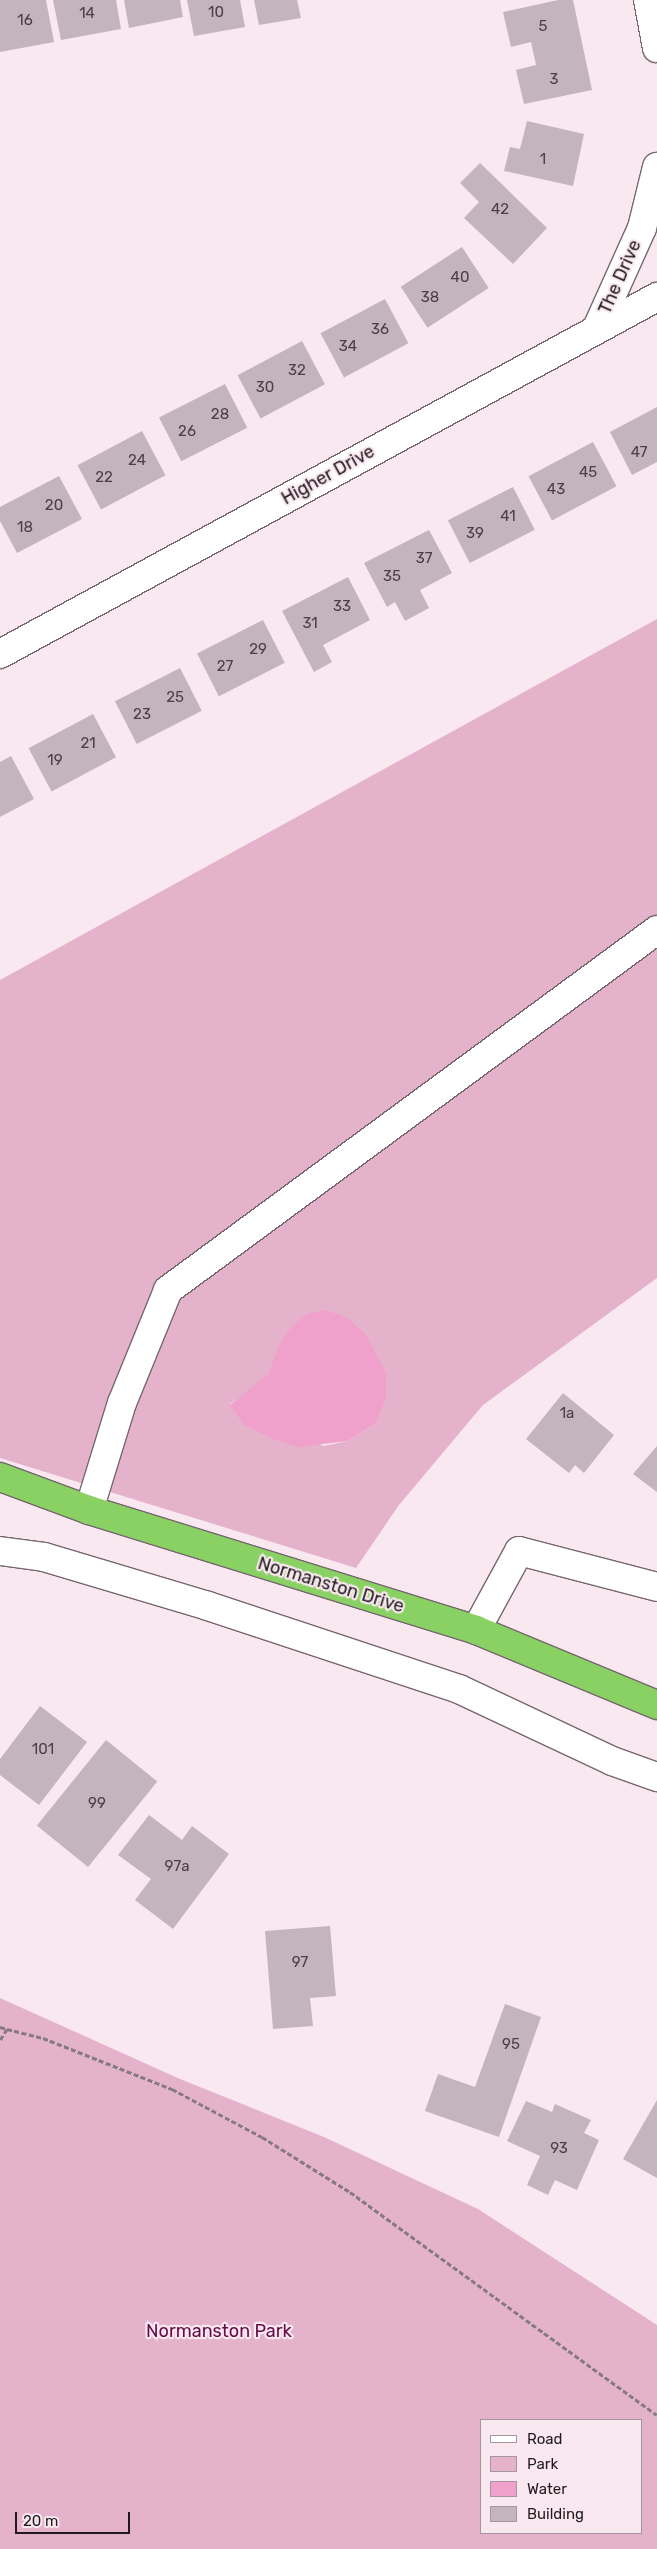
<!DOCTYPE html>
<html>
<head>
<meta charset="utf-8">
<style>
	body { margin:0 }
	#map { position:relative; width:657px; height:2549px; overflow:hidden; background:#f9e8f0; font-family:Rubik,sans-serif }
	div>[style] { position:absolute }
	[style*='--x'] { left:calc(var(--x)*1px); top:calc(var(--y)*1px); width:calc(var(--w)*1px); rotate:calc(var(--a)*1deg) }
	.green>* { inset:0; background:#e5b2cc }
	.water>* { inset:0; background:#f0a1cb }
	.building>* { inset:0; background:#c4b4bc; transform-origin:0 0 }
	.path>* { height:3px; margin-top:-1.5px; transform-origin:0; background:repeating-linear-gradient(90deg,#857a7f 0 5px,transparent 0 7.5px) }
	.roads { filter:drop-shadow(1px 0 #76676e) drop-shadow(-1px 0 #76676e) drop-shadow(0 1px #76676e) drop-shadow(0 -1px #76676e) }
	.minor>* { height:28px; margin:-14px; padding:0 14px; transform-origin:14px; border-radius:14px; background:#fff }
	.highway>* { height:28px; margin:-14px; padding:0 14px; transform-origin:14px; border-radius:14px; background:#8ad164 }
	span { translate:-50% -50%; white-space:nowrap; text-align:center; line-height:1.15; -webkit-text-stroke:4.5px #f9e8f0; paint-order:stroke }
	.number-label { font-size:15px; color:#4a4146 }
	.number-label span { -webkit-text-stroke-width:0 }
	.street-label { font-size:18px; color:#211b1e }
	.park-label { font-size:18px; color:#660a47 }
	.legend { position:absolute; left:480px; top:2419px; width:162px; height:115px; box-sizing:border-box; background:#f9e8f0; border:1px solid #a3969c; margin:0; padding:6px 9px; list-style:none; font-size:15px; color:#211b1e }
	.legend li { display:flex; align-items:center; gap:10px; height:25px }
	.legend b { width:25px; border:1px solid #a3969c }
	.scale { position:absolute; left:15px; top:2512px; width:115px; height:22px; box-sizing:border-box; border:2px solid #211b1e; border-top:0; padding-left:6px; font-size:15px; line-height:18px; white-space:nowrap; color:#211b1e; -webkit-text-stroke:4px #f9e8f0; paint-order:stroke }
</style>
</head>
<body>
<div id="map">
	<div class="green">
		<i style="clip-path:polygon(evenodd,657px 619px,657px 1278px,483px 1405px,399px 1505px,356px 1568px,0 1458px,0 980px,657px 619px,274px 1361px,375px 1424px,348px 1441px,323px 1446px,230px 1404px,253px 1389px,268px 1374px,274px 1361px)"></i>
		<i style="clip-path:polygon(evenodd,0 1998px,180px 2079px,324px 2137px,478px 2209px,657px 2325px,657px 2549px,0 2549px,0 1998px,641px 2420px,641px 2533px,481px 2533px,481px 2420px,641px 2420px)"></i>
	</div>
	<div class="water">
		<i style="clip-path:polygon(326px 1310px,348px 1318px,366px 1335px,386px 1373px,386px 1399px,375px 1424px,348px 1441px,299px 1447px,273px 1439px,244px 1425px,230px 1405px,268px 1374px,281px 1341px,292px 1326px,306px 1314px)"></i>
	</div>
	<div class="building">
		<i style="clip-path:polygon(0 0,46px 0,54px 42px,0 52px)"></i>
		<i style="clip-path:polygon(53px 0,116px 0,121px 29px,61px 40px)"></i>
		<i style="clip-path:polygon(124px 0,180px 0,183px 17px,129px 28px)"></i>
		<i style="clip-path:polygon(187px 0,240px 0,245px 27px,194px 36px)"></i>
		<i style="clip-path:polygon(254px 0,297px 0,301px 18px,259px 25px)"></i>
		<i style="clip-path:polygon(558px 0,573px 0,592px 90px,524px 104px,516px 70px,536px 65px,531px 42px,511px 47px,503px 12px)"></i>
		<i style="clip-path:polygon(527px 121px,584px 134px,573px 186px,504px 171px,510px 147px,520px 149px)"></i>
		<i style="clip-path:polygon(480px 163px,547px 228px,513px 264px,464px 218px,479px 202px,460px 183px)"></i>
		<i style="left:462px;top:247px;width:49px;height:73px;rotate:57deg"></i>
		<i style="left:385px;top:299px;width:50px;height:73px;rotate:62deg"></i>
		<i style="left:302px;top:341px;width:49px;height:73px;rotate:62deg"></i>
		<i style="left:225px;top:384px;width:49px;height:74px;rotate:63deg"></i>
		<i style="clip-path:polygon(657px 407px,657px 462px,632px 475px,610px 432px)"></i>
		<i style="left:142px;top:431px;width:50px;height:73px;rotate:62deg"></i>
		<i style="left:593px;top:442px;width:50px;height:73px;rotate:62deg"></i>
		<i style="clip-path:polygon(59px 476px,82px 519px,17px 553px,0 521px,0 507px)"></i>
		<i style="left:513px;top:487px;width:48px;height:73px;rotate:63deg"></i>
		<i style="clip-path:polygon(429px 530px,452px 573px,420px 590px,429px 608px,405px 621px,395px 602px,387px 607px,364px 563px)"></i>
		<i style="clip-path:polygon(348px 577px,370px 620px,323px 645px,332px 662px,314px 672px,282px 611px)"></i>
		<i style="left:263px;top:620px;width:48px;height:74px;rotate:63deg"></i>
		<i style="left:180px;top:668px;width:48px;height:73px;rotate:63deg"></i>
		<i style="left:93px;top:714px;width:49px;height:73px;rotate:62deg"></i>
		<i style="clip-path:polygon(11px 756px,34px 799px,0 817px,0 762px)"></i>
		<i style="clip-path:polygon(563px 1393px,614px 1435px,584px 1473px,575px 1465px,569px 1473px,526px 1439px)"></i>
		<i style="clip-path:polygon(657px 1446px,657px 1492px,633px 1474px)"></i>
		<i style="clip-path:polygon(40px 1706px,87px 1742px,39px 1805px,0 1775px,0 1759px)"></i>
		<i style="left:106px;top:1740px;width:66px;height:110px;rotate:39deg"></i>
		<i style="clip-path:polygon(149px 1815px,182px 1840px,192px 1826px,229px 1854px,173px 1929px,135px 1900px,151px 1879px,118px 1855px)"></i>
		<i style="clip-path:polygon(330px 1926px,336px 1996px,310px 1998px,313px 2026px,273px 2029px,265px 1931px)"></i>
		<i style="clip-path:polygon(505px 2004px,541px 2017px,499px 2137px,425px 2111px,438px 2074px,475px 2087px)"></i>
		<i style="clip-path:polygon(657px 2100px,657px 2178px,623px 2159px)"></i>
		<i style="clip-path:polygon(526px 2101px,552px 2112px,555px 2104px,591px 2120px,584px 2133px,599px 2140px,577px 2190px,555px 2180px,548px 2195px,527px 2185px,540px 2156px,507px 2141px)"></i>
	</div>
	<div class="path">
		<i style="--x:0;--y:2027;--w:7;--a:16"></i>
		<i style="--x:7;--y:2029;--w:13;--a:122"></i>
		<i style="--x:7;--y:2029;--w:37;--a:14"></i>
		<i style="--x:43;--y:2038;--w:139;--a:21.6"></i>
		<i style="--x:172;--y:2089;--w:102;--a:28.1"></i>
		<i style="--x:262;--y:2137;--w:104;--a:32"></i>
		<i style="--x:350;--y:2192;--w:379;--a:36"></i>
	</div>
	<div class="roads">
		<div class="minor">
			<i style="--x:648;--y:0;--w:49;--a:79.4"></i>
			<i style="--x:597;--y:328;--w:110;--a:-65.8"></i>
			<i style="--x:642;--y:228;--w:63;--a:-76.2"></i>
			<i style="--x:0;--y:654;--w:748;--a:-28.52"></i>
			<i style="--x:89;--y:1510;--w:112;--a:-72.9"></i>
			<i style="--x:122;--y:1403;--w:122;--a:-67.8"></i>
			<i style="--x:168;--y:1290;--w:607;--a:-36.36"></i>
			<i style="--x:0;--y:1551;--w:44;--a:7.8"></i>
			<i style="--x:44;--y:1557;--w:171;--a:16.6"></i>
			<i style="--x:208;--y:1606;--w:264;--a:18.3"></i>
			<i style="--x:459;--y:1689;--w:169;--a:25.2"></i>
			<i style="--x:612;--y:1761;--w:48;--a:19.6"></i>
			<i style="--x:476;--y:1630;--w:90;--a:-61.4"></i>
			<i style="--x:519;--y:1551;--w:143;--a:14.6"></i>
		</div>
		<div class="highway">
			<i style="--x:0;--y:1477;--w:95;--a:20.3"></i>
			<i style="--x:89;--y:1510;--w:405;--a:17.2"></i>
			<i style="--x:476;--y:1630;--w:196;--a:22.5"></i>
		</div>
	</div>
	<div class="number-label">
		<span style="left:216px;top:13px">10</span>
		<span style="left:87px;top:14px">14</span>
		<span style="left:25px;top:21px">16</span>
		<span style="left:543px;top:27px">5</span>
		<span style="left:554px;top:80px">3</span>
		<span style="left:543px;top:160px">1</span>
		<span style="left:500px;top:210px">42</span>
		<span style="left:460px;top:278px">40</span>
		<span style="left:430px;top:298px">38</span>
		<span style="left:380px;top:330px">36</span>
		<span style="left:348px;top:347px">34</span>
		<span style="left:297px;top:371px">32</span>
		<span style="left:265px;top:388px">30</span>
		<span style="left:220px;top:415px">28</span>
		<span style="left:187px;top:432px">26</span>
		<span style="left:639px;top:453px">47</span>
		<span style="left:137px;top:461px">24</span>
		<span style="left:588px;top:473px">45</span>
		<span style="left:104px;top:478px">22</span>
		<span style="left:556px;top:490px">43</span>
		<span style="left:54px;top:506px">20</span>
		<span style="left:508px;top:517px">41</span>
		<span style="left:25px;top:528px">18</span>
		<span style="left:475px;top:534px">39</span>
		<span style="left:424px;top:559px">37</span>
		<span style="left:392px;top:577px">35</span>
		<span style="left:342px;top:607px">33</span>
		<span style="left:310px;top:624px">31</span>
		<span style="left:258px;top:650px">29</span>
		<span style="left:225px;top:667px">27</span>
		<span style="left:175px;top:698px">25</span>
		<span style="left:142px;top:715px">23</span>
		<span style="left:88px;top:744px">21</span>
		<span style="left:55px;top:761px">19</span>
		<span style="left:567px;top:1414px">1a</span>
		<span style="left:43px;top:1750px">101</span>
		<span style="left:97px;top:1804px">99</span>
		<span style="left:177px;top:1867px">97a</span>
		<span style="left:300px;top:1963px">97</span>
		<span style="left:511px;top:2045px">95</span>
		<span style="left:559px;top:2149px">93</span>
	</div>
	<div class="street-label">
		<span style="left:620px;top:277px;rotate:-66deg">The Drive</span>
		<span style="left:328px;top:475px;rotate:-29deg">Higher Drive</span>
		<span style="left:331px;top:1585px;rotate:17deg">Normanston Drive</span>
	</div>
	<div class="park-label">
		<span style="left:219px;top:2331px">Normanston Park</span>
	</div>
	<ul class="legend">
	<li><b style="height:6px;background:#fff"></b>Road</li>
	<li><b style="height:14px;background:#e5b2cc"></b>Park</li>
	<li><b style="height:14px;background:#f0a1cb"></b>Water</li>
	<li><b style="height:14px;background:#c4b4bc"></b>Building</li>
	</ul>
	<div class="scale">20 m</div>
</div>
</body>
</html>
